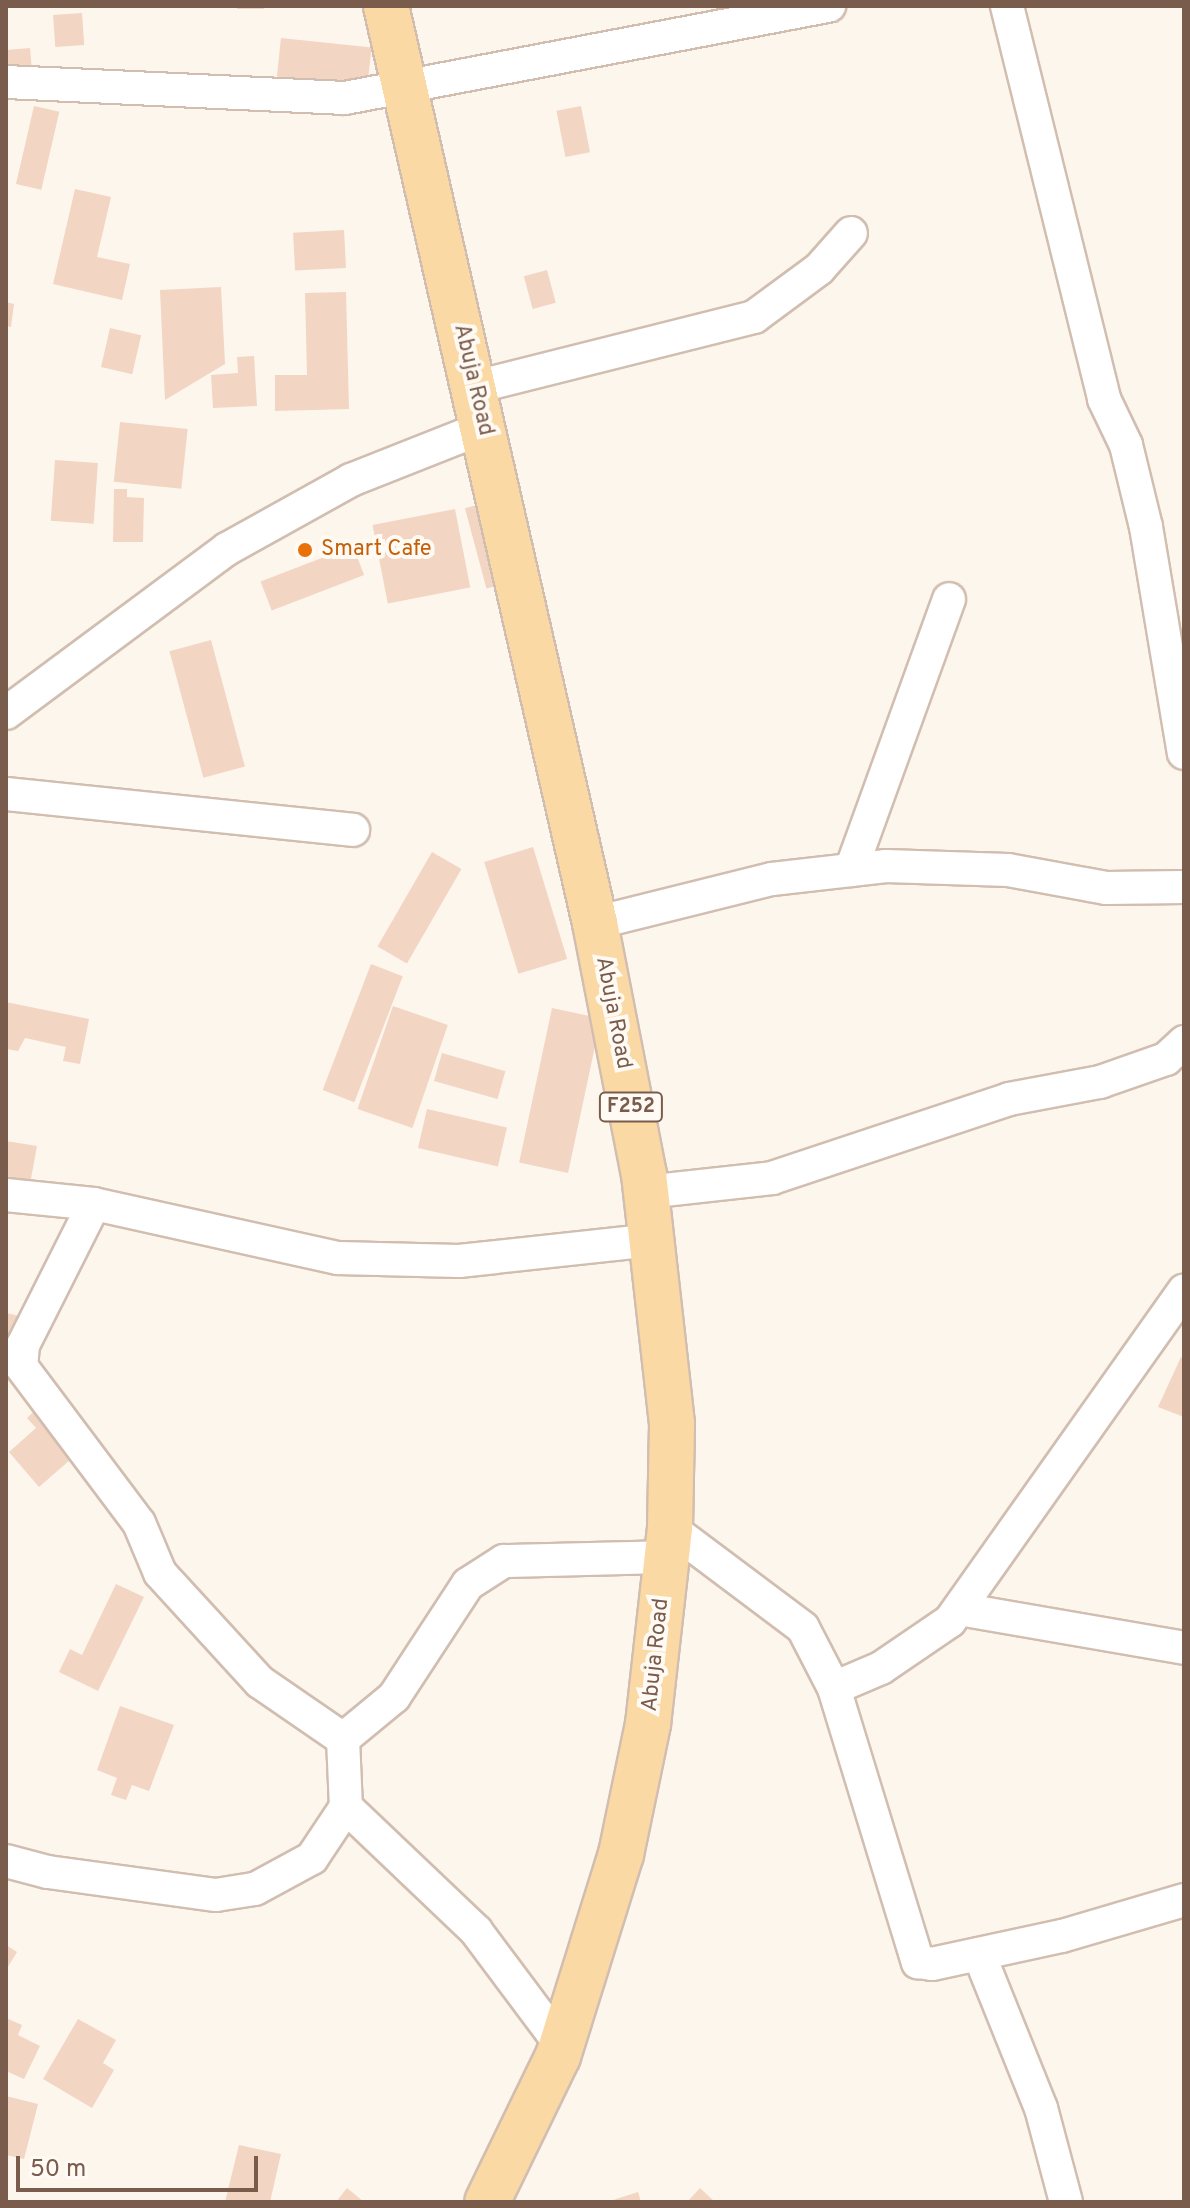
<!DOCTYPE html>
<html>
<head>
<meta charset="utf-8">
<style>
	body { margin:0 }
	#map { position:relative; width:1190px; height:2208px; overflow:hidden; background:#fdf6ec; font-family:Overpass,sans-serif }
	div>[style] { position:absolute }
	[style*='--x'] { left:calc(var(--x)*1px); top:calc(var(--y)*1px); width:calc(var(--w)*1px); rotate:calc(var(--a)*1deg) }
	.building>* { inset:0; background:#f3d5c3; transform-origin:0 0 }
	.roads { filter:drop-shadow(2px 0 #d1beb0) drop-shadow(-2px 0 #d1beb0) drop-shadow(0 2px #d1beb0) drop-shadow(0 -2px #d1beb0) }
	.street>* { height:32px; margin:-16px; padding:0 16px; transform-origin:16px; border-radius:16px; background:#fff }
	.primary>* { height:44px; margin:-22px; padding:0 22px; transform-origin:22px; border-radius:22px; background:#fbd9a5 }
	.dots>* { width:22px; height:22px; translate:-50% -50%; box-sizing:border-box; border:4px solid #fffaf3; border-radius:50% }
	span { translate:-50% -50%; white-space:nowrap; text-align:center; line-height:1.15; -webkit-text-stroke:8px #fffaf3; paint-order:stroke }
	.shield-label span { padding:2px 6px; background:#fffaf3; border:2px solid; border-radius:6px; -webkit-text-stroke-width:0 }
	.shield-label { font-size:20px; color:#7a5c4d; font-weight:700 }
	.street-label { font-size:22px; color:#7a5c4d }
	.food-label { font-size:22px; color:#c56008 }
	.left { translate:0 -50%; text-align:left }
	.frame { position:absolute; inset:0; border:8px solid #7a5c4d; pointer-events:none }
	.scale { position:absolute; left:16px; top:2156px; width:242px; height:36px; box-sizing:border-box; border:4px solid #7a5c4d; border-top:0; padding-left:10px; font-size:24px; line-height:28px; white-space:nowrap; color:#7a5c4d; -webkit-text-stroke:6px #fffaf3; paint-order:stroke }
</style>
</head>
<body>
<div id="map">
	<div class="building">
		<i style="left:237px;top:6px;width:27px;height:3px"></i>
		<i style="left:82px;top:13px;width:32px;height:29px;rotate:86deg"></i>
		<i style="left:281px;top:38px;width:91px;height:39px;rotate:6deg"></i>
		<i style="left:30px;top:48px;width:25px;height:24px;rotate:85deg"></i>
		<i style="left:34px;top:106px;width:26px;height:80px;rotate:13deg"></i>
		<i style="left:581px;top:106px;width:47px;height:25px;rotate:79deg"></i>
		<i style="clip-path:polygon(75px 189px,111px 197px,97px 257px,130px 264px,122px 300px,53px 284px)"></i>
		<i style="left:344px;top:230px;width:38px;height:51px;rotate:87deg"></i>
		<i style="left:547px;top:270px;width:34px;height:24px;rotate:75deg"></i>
		<i style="clip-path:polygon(221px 287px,225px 364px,165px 400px,160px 290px)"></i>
		<i style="clip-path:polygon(346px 292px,349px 409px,275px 411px,275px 375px,307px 375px,305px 293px)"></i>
		<i style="clip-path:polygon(6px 302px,14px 304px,11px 327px,6px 326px)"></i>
		<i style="left:110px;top:328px;width:32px;height:40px;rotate:13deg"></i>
		<i style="clip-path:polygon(254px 356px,257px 406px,213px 408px,211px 375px,238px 373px,237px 357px)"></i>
		<i style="left:120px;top:422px;width:68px;height:60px;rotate:6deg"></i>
		<i style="left:55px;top:460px;width:43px;height:61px;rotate:4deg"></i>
		<i style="clip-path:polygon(114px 489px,127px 489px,127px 497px,144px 498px,143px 542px,113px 542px)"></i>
		<i style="left:492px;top:501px;width:83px;height:28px;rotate:75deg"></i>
		<i style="left:455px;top:509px;width:80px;height:84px;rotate:79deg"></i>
		<i style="left:353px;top:546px;width:31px;height:99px;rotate:69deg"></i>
		<i style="left:211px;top:640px;width:131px;height:43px;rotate:75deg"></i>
		<i style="left:533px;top:847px;width:117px;height:51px;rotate:73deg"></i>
		<i style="left:432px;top:852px;width:34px;height:109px;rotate:30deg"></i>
		<i style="left:371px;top:964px;width:34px;height:135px;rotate:21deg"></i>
		<i style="clip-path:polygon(6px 1002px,89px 1019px,80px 1064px,63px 1061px,66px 1047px,25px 1038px,18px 1051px,6px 1049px)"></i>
		<i style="left:393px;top:1006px;width:58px;height:109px;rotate:19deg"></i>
		<i style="left:552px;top:1008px;width:50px;height:158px;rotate:12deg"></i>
		<i style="left:442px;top:1053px;width:66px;height:29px;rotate:16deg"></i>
		<i style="left:427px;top:1109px;width:82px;height:40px;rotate:13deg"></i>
		<i style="clip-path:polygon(6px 1141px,37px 1146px,30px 1184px,6px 1179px)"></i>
		<i style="clip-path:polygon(6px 1313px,20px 1316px,6px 1358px)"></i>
		<i style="clip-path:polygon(1181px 1357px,1184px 1358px,1184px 1417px,1158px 1407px)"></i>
		<i style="clip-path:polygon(39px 1407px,79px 1452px,39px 1487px,9px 1452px,36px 1428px,27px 1418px)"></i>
		<i style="clip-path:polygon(116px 1584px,144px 1597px,98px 1691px,59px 1672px,70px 1649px,82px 1655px)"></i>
		<i style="clip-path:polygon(120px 1706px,174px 1725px,149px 1791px,132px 1785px,126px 1800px,111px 1795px,117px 1778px,97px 1770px)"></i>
		<i style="clip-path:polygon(6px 1945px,17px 1952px,6px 1970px)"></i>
		<i style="clip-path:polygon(6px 2018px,22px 2025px,18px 2035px,40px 2046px,24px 2079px,6px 2071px)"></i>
		<i style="clip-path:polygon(78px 2019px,116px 2040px,103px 2063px,114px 2070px,92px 2108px,43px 2079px)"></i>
		<i style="clip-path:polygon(6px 2096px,38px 2104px,24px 2159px,6px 2155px)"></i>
		<i style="clip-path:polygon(239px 2145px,281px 2154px,270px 2202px,225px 2202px)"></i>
		<i style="clip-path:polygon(347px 2188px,364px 2202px,336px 2202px)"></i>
		<i style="clip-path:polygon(700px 2188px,715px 2202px,687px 2202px)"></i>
		<i style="clip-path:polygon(638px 2192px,641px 2202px,610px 2202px,610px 2201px)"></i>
	</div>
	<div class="roads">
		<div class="street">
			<i style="--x:1007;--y:6;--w:405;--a:76.1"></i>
			<i style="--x:1104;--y:399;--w:51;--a:64.4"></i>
			<i style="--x:1126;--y:445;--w:84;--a:76.3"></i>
			<i style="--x:1146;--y:527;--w:229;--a:80.5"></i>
			<i style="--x:6;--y:82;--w:339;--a:2.7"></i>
			<i style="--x:345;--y:98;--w:493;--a:-10.8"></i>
			<i style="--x:475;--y:387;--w:288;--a:-14.1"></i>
			<i style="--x:754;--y:317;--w:81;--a:-36.4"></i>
			<i style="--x:819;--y:269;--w:48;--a:-48.4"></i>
			<i style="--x:6;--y:713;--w:275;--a:-36.6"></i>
			<i style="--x:227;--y:549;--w:142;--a:-29.1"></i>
			<i style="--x:351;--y:480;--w:144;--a:-21.6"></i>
			<i style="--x:6;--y:794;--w:349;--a:5.9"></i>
			<i style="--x:851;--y:870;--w:288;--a:-70.1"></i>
			<i style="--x:595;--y:923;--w:182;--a:-14"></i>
			<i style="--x:772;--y:879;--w:115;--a:-6.5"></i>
			<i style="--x:886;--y:866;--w:122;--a:1.9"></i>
			<i style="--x:1008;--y:870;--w:100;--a:10.4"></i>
			<i style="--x:1106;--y:888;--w:78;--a:-0.7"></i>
			<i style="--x:646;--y:1192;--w:127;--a:-6.3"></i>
			<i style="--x:772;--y:1178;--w:250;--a:-18.4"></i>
			<i style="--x:1009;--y:1099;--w:93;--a:-10.6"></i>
			<i style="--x:1100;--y:1082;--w:70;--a:-19.2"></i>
			<i style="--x:1166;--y:1059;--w:25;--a:-43"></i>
			<i style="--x:6;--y:1195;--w:88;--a:5.8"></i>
			<i style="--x:94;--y:1204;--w:250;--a:12.5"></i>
			<i style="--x:338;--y:1258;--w:121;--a:1.4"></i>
			<i style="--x:459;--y:1261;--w:194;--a:-6.2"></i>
			<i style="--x:94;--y:1204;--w:158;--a:116.7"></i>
			<i style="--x:23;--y:1345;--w:21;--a:95"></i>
			<i style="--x:21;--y:1366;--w:196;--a:53.1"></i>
			<i style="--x:139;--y:1523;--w:54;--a:67.2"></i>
			<i style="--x:160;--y:1573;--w:148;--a:47.5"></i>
			<i style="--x:260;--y:1682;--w:101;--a:34.5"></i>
			<i style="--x:343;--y:1739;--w:68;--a:87.5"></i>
			<i style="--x:346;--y:1807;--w:180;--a:43.6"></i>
			<i style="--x:476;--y:1931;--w:144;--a:53.2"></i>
			<i style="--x:670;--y:1528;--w:166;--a:36.9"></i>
			<i style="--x:803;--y:1628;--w:68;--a:62.7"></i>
			<i style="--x:834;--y:1688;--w:287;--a:73"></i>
			<i style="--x:918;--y:1962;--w:14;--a:8"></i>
			<i style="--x:932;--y:1964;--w:133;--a:-12.2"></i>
			<i style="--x:1062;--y:1936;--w:127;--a:-16.4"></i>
			<i style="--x:959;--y:1609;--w:228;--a:9.8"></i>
			<i style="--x:834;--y:1688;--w:51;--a:-23.1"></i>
			<i style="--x:881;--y:1668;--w:83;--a:-34.3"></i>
			<i style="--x:950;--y:1621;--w:405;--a:-54.7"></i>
			<i style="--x:343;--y:1739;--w:66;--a:-39.5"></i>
			<i style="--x:394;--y:1697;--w:135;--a:-56.8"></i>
			<i style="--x:468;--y:1584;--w:43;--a:-32.6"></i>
			<i style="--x:504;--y:1561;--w:163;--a:-1.4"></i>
			<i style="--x:6;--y:1861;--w:43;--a:14.7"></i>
			<i style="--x:48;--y:1872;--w:170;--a:7.8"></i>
			<i style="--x:216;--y:1895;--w:39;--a:-9"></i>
			<i style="--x:255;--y:1889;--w:65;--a:-28.5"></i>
			<i style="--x:312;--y:1858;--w:61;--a:-56.3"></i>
			<i style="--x:979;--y:1954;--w:166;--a:68.1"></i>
			<i style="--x:1041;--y:2108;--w:97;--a:75.1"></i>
		</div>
		<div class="primary">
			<i style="--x:386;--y:6;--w:941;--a:77.16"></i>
			<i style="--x:595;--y:923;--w:256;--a:79"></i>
			<i style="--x:644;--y:1174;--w:252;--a:83.6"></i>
			<i style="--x:672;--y:1424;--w:104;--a:91.1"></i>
			<i style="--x:670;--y:1528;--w:197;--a:96.4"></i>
			<i style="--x:648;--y:1724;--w:133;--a:101.7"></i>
			<i style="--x:621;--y:1854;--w:212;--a:107.3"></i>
			<i style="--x:558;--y:2056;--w:162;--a:115.9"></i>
		</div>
	</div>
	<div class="dots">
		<i style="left:305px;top:550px;background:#e8710a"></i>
	</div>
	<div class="shield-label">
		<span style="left:631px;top:1107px">F252</span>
	</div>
	<div class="street-label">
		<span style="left:473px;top:380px;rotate:77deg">Abuja Road</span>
		<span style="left:613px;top:1013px;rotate:79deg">Abuja Road</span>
		<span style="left:656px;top:1655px;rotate:-84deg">Abuja Road</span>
	</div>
	<div class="food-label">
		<span class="left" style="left:321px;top:550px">Smart Cafe</span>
	</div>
	<div class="frame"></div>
	<div class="scale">50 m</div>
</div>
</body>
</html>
